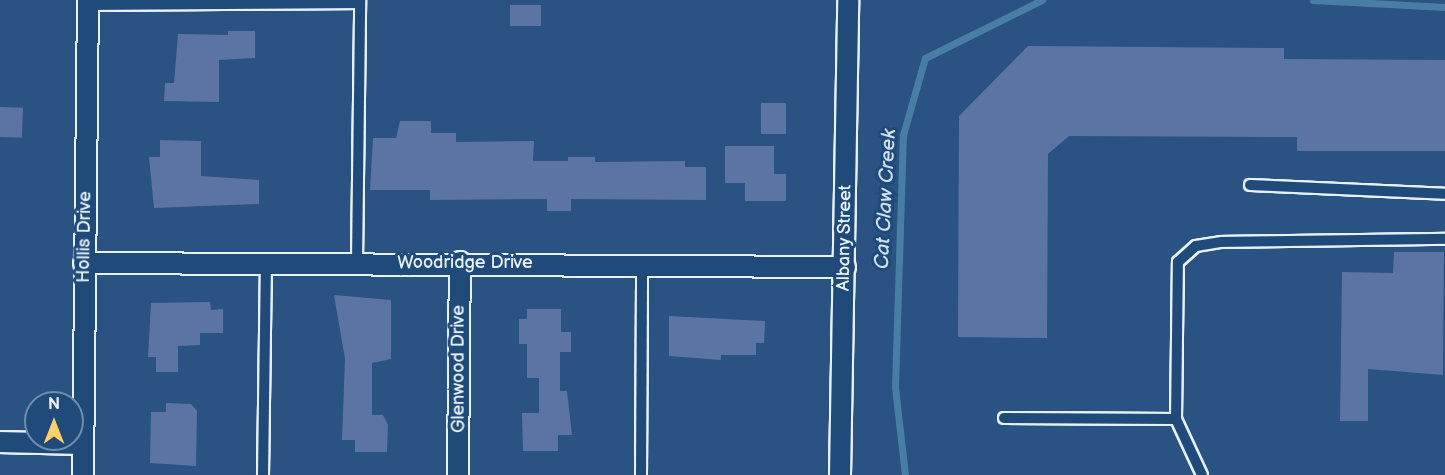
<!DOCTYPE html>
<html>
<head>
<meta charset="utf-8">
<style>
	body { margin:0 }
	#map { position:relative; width:1445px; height:475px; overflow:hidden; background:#2a5282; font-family:"Balsamiq Sans",sans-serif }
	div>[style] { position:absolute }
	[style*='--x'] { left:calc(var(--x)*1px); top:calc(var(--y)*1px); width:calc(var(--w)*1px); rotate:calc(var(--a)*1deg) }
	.stream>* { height:7px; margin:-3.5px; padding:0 3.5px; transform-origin:3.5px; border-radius:3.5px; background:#487da5 }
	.building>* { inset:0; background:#5b74a4; transform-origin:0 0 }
	.roads { filter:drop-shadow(2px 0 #e8f1f8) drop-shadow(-2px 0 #e8f1f8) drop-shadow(0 2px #e8f1f8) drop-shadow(0 -2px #e8f1f8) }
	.service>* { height:10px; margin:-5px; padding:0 5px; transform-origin:5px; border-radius:5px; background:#1f4a7a }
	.minor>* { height:20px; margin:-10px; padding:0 10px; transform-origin:10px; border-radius:10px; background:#1f4a7a }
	span { translate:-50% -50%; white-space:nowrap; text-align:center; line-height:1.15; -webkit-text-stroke:6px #1f4a7a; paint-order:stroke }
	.street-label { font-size:18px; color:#e8f1f8 }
	.water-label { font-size:20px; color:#d0e0ec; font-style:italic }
	.north { position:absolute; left:24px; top:391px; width:60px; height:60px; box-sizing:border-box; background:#1f4a7a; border:2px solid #6f8dac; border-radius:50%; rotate:0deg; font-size:16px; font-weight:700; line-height:24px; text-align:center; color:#e8f1f8 }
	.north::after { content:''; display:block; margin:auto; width:21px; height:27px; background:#ffd166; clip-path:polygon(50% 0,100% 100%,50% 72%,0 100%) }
</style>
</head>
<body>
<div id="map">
	<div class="stream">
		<i style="--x:1313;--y:0;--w:132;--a:3"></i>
		<i style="--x:905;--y:475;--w:89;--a:-96.5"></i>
		<i style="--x:895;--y:387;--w:252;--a:-88.2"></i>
		<i style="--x:903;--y:135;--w:80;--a:-74.1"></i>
		<i style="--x:925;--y:58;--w:131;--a:-26.4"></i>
	</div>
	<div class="building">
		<i style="left:541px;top:5px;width:21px;height:31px;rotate:90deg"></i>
		<i style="clip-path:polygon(228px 31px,255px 31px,255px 58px,219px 60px,219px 102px,164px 101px,165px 83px,174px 83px,178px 34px,228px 35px)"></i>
		<i style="clip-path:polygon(1028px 46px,1284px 48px,1284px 59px,1445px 60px,1445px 151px,1297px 151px,1297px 137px,1069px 136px,1048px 154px,1047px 338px,958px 337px,959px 116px)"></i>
		<i style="left:761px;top:103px;width:25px;height:31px"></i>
		<i style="left:0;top:107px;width:23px;height:30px;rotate:2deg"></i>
		<i style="clip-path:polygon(400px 121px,431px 121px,431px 133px,456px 133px,456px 142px,534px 141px,533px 161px,568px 161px,568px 157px,595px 157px,595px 162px,685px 161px,685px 167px,706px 167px,706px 200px,571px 199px,571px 211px,547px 211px,547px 199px,430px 200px,430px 190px,370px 190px,373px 138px,396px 138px)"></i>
		<i style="clip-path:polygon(160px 140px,201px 141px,201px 176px,259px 180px,259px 204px,154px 208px,149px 157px,160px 157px)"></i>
		<i style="clip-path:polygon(725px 146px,774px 146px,774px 174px,786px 174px,786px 201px,745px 201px,745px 183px,725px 183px)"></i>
		<i style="clip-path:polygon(1394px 252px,1444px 252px,1443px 375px,1368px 369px,1368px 421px,1340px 421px,1342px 272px,1393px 273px)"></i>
		<i style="clip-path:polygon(334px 295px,391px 300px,391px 359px,372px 363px,372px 415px,383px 415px,388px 425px,387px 452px,355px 452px,355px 440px,342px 440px,345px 359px)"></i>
		<i style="clip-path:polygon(210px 302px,211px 310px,223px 309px,223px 333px,200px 333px,200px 345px,178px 346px,178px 372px,156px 372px,156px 357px,148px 357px,151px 303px)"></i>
		<i style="clip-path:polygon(527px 309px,561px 309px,561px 332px,571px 332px,571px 352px,560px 352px,560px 391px,567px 391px,572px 435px,558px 435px,558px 451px,523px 451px,522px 413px,539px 413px,539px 378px,527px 378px,527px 344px,519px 344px,519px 319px,527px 319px)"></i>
		<i style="clip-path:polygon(669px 316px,765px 321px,764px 343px,756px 343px,756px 355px,721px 355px,721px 360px,669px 356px)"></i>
		<i style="clip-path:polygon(166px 403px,191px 404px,197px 411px,196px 466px,150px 463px,151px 412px,166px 412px)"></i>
	</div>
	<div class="roads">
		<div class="service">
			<i style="--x:88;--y:5;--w:272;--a:-0.4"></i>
			<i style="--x:1250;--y:185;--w:195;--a:2.6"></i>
			<i style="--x:357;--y:262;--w:262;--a:-89.3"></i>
			<i style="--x:1004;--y:418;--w:172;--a:0.3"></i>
			<i style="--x:263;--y:475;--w:213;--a:-89.2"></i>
			<i style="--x:641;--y:475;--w:210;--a:-89.7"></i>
			<i style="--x:1202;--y:475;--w:62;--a:-114.9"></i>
			<i style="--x:1176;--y:419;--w:157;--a:-89.3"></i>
			<i style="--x:1178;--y:262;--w:24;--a:-42"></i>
			<i style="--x:1196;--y:246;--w:26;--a:-9"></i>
			<i style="--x:1222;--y:242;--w:223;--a:-0.8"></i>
		</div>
		<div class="minor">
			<i style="--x:84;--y:263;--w:761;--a:0.3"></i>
			<i style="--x:0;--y:442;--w:83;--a:1.4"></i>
			<i style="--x:83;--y:475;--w:475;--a:-89.4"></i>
			<i style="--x:458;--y:475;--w:213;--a:-89.5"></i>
			<i style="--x:840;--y:475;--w:475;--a:-89"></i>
		</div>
	</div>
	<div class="street-label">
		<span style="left:85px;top:237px;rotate:-89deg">Hollis Drive</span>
		<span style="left:845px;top:238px;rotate:-89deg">Albany Street</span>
		<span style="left:465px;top:263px">Woodridge Drive</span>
		<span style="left:459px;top:369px;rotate:-90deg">Glenwood Drive</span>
	</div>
	<div class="water-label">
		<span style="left:886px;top:199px;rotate:-87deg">Cat Claw Creek</span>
	</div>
	<div class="north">N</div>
</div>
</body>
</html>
